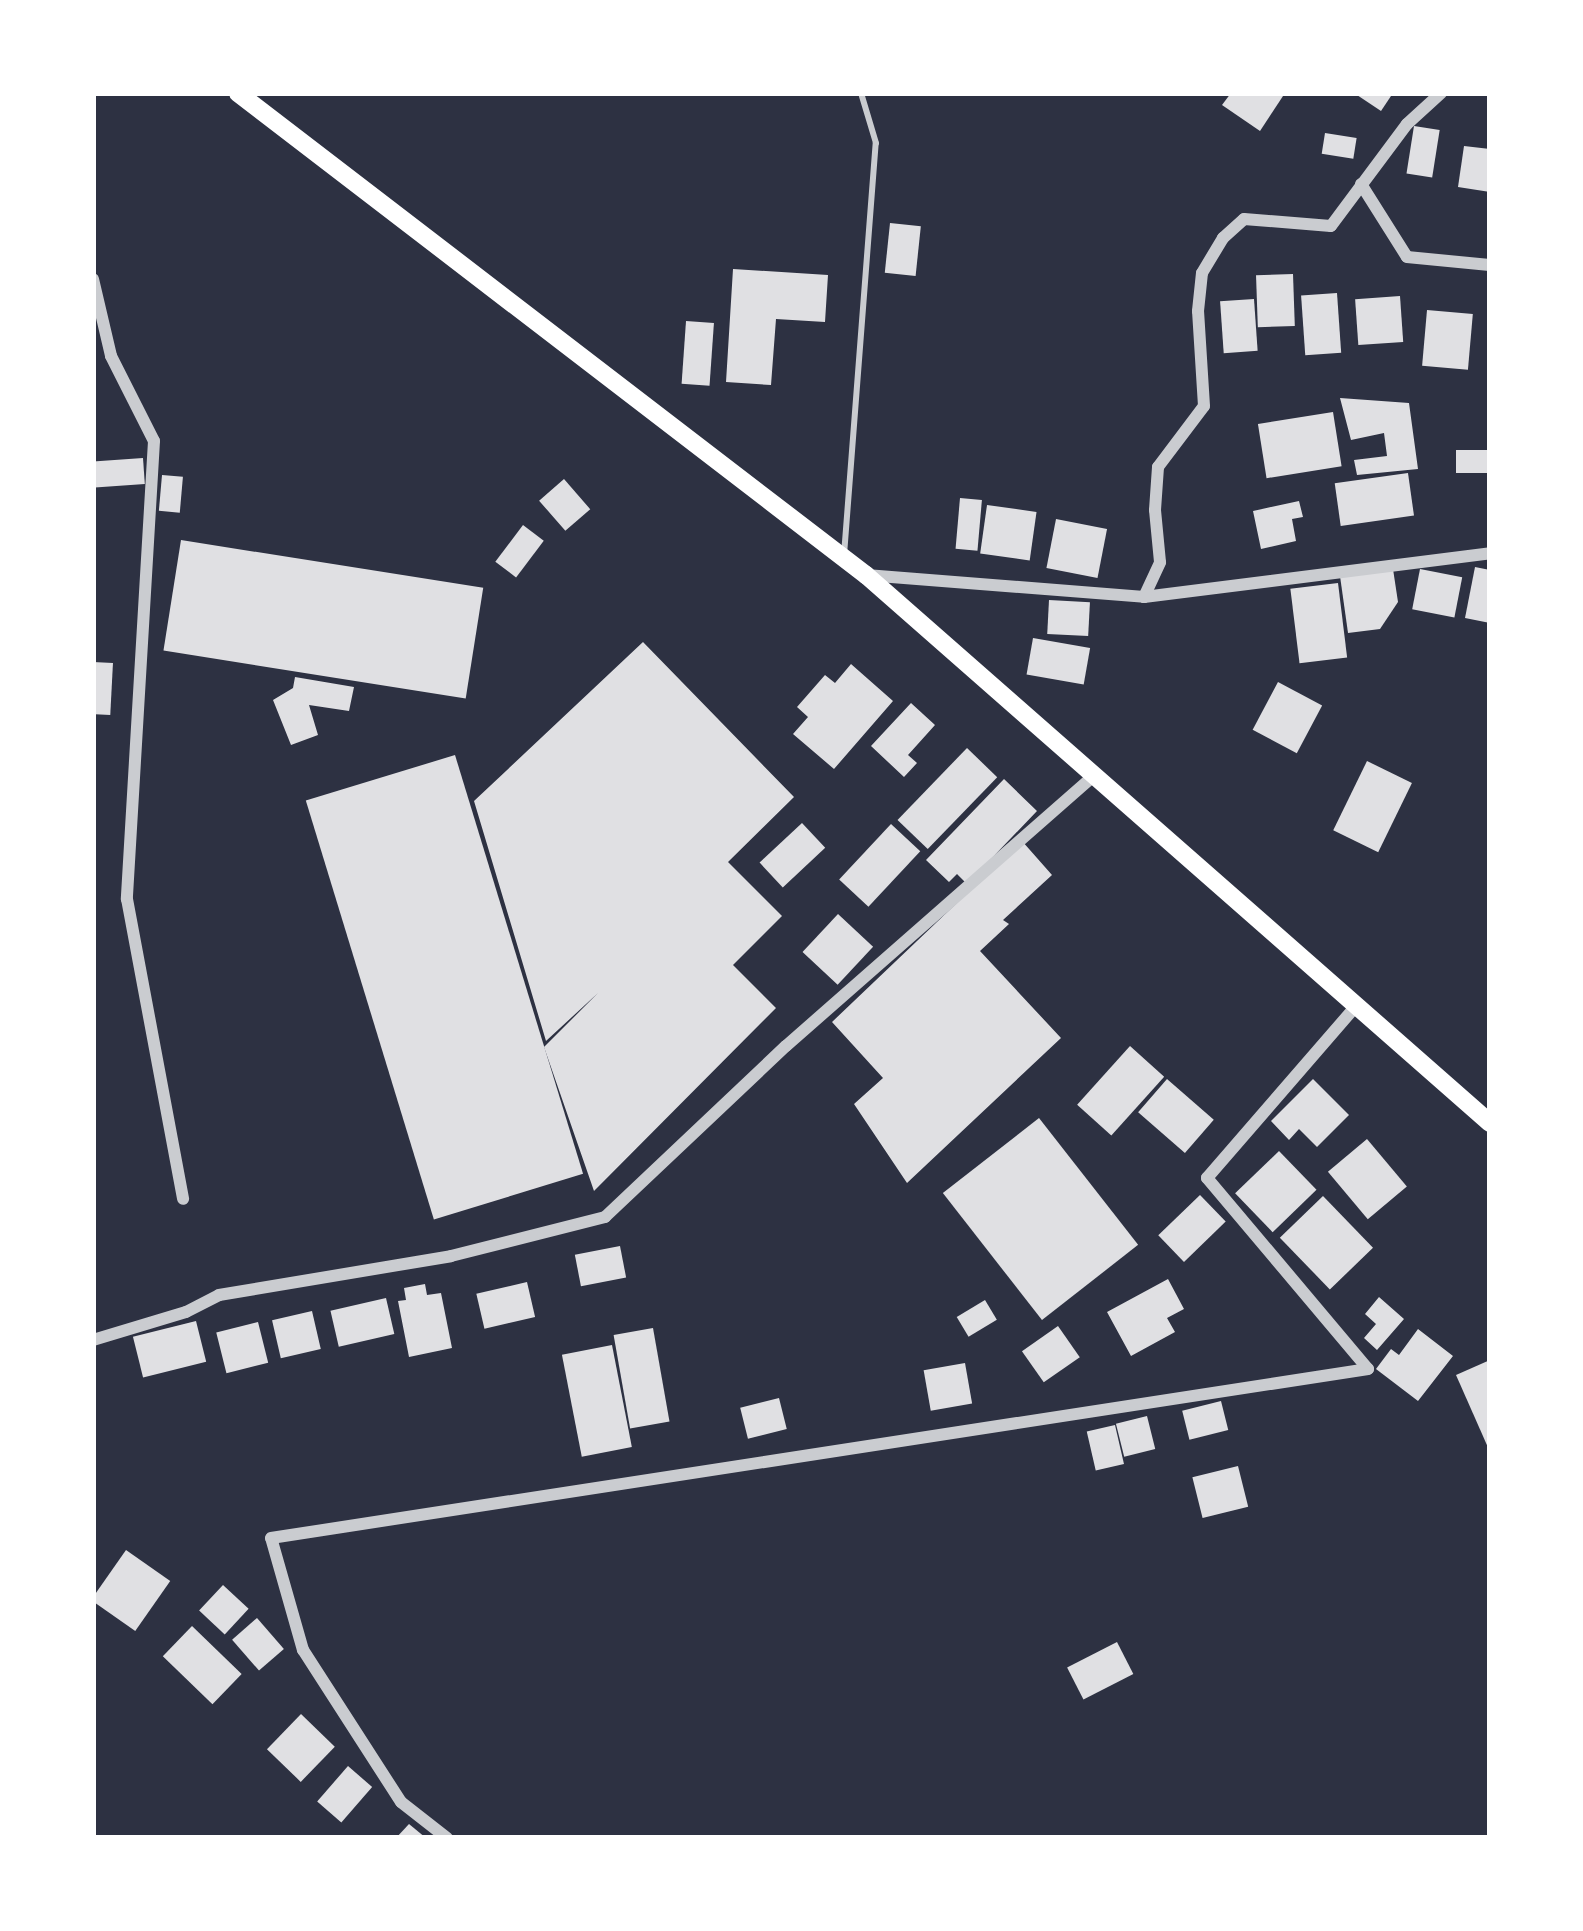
<!DOCTYPE html>
<html>
<head>
<meta charset="utf-8">
<style>
	body { margin:0 }
	#map { position:relative; width:1583px; height:1931px; overflow:hidden; background:#2d3142; font-family:"Noto Sans",sans-serif }
	div>[style] { position:absolute }
	[style*='--x'] { left:calc(var(--x)*1px); top:calc(var(--y)*1px); width:calc(var(--w)*1px); rotate:calc(var(--a)*1deg) }
	.building>* { inset:0; background:#e0e0e3; transform-origin:0 0 }
	.service>* { height:6px; margin:-3px; padding:0 3px; transform-origin:3px; border-radius:3px; background:#caccd0 }
	.minor>* { height:12px; margin:-6px; padding:0 6px; transform-origin:6px; border-radius:6px; background:#caccd0 }
	.primary>* { height:18px; margin:-9px; padding:0 9px; transform-origin:9px; border-radius:9px; background:#fff }
	span { translate:-50% -50%; white-space:nowrap; text-align:center; line-height:1.15; -webkit-text-stroke:12px #fff; paint-order:stroke }
	.frame { position:absolute; inset:0; border:96px solid #fff; pointer-events:none }
</style>
</head>
<body>
<div id="map">
	<div class="building">
		<i style="clip-path:polygon(1231px 93px,1285px 93px,1260px 131px,1222px 105px)"></i>
		<i style="clip-path:polygon(1354px 93px,1393px 93px,1381px 111px)"></i>
		<i style="left:1414px;top:126px;width:26px;height:48px;rotate:9deg"></i>
		<i style="left:1325px;top:133px;width:32px;height:21px;rotate:9deg"></i>
		<i style="clip-path:polygon(1464px 146px,1490px 149px,1490px 192px,1458px 187px)"></i>
		<i style="left:890px;top:223px;width:31px;height:50px;rotate:6deg"></i>
		<i style="clip-path:polygon(733px 269px,828px 275px,825px 322px,776px 319px,771px 385px,726px 382px)"></i>
		<i style="left:1293px;top:274px;width:52px;height:37px;rotate:88deg"></i>
		<i style="left:1337px;top:293px;width:60px;height:36px;rotate:86deg"></i>
		<i style="left:1400px;top:296px;width:46px;height:45px;rotate:86deg"></i>
		<i style="left:1254px;top:299px;width:52px;height:34px;rotate:86deg"></i>
		<i style="left:1427px;top:310px;width:46px;height:56px;rotate:5deg"></i>
		<i style="left:686px;top:321px;width:28px;height:63px;rotate:4deg"></i>
		<i style="clip-path:polygon(1340px 398px,1409px 403px,1418px 469px,1357px 475px,1354px 460px,1387px 456px,1384px 433px,1351px 440px)"></i>
		<i style="left:1333px;top:412px;width:55px;height:76px;rotate:81deg"></i>
		<i style="left:1490px;top:450px;width:23px;height:34px;rotate:90deg"></i>
		<i style="left:143px;top:458px;width:26px;height:50px;rotate:86deg"></i>
		<i style="left:1408px;top:473px;width:43px;height:74px;rotate:82deg"></i>
		<i style="left:162px;top:475px;width:21px;height:36px;rotate:5deg"></i>
		<i style="left:564px;top:479px;width:40px;height:33px;rotate:49deg"></i>
		<i style="left:960px;top:498px;width:22px;height:51px;rotate:5deg"></i>
		<i style="clip-path:polygon(1299px 501px,1303px 517px,1292px 519px,1296px 541px,1261px 549px,1253px 511px)"></i>
		<i style="left:987px;top:505px;width:50px;height:49px;rotate:8deg"></i>
		<i style="left:1056px;top:519px;width:52px;height:50px;rotate:11deg"></i>
		<i style="left:523px;top:525px;width:26px;height:46px;rotate:37deg"></i>
		<i style="left:181px;top:540px;width:306px;height:112px;rotate:9deg"></i>
		<i style="clip-path:polygon(1475px 567px,1490px 570px,1490px 623px,1465px 618px)"></i>
		<i style="clip-path:polygon(1393px 569px,1398px 602px,1380px 629px,1348px 633px,1340px 576px)"></i>
		<i style="left:1420px;top:569px;width:43px;height:41px;rotate:11deg"></i>
		<i style="left:1338px;top:583px;width:75px;height:48px;rotate:83deg"></i>
		<i style="left:1049px;top:600px;width:41px;height:34px;rotate:3deg"></i>
		<i style="left:1033px;top:638px;width:58px;height:37px;rotate:10deg"></i>
		<i style="clip-path:polygon(643px 642px,794px 797px,728px 862px,782px 916px,733px 965px,776px 1008px,594px 1191px,544px 1047px,598px 993px,546px 1041px,474px 801px)"></i>
		<i style="left:93px;top:662px;width:20px;height:52px;rotate:3deg"></i>
		<i style="clip-path:polygon(851px 664px,893px 701px,834px 769px,793px 734px,808px 717px,797px 707px,825px 675px,835px 683px)"></i>
		<i style="clip-path:polygon(295px 677px,354px 687px,349px 711px,309px 705px,318px 735px,291px 745px,273px 700px,293px 688px)"></i>
		<i style="left:1278px;top:682px;width:50px;height:54px;rotate:28deg"></i>
		<i style="clip-path:polygon(911px 703px,935px 725px,908px 755px,917px 763px,904px 777px,871px 746px)"></i>
		<i style="left:967px;top:748px;width:42px;height:100px;rotate:44deg"></i>
		<i style="left:455px;top:755px;width:438px;height:156px;rotate:73deg"></i>
		<i style="left:1367px;top:761px;width:50px;height:77px;rotate:26deg"></i>
		<i style="clip-path:polygon(1004px 779px,1037px 811px,967px 884px,957px 874px,949px 882px,926px 860px)"></i>
		<i style="left:802px;top:823px;width:34px;height:58px;rotate:47deg"></i>
		<i style="left:891px;top:824px;width:40px;height:76px;rotate:43deg"></i>
		<i style="clip-path:polygon(1022px 841px,1052px 875px,1003px 920px,1009px 924px,980px 951px,1061px 1038px,907px 1183px,854px 1104px,883px 1078px,832px 1022px)"></i>
		<i style="left:838px;top:914px;width:48px;height:52px;rotate:43deg"></i>
		<i style="left:1130px;top:1046px;width:46px;height:79px;rotate:42deg"></i>
		<i style="left:1167px;top:1079px;width:62px;height:44px;rotate:41deg"></i>
		<i style="clip-path:polygon(1313px 1079px,1349px 1115px,1317px 1147px,1299px 1129px,1289px 1140px,1271px 1121px)"></i>
		<i style="left:1039px;top:1118px;width:161px;height:122px;rotate:52deg"></i>
		<i style="left:1367px;top:1139px;width:62px;height:51px;rotate:50deg"></i>
		<i style="left:1279px;top:1151px;width:54px;height:61px;rotate:46deg"></i>
		<i style="left:1200px;top:1195px;width:37px;height:58px;rotate:46deg"></i>
		<i style="left:1323px;top:1196px;width:72px;height:60px;rotate:46deg"></i>
		<i style="left:620px;top:1246px;width:32px;height:46px;rotate:79deg"></i>
		<i style="clip-path:polygon(1168px 1279px,1184px 1309px,1167px 1318px,1175px 1332px,1131px 1356px,1107px 1312px)"></i>
		<i style="left:527px;top:1282px;width:36px;height:52px;rotate:77deg"></i>
		<i style="clip-path:polygon(425px 1284px,427px 1295px,441px 1293px,452px 1348px,409px 1357px,398px 1301px,406px 1300px,404px 1288px)"></i>
		<i style="clip-path:polygon(1379px 1297px,1404px 1319px,1377px 1350px,1364px 1338px,1376px 1324px,1365px 1314px)"></i>
		<i style="left:386px;top:1298px;width:37px;height:57px;rotate:77deg"></i>
		<i style="left:985px;top:1300px;width:23px;height:33px;rotate:59deg"></i>
		<i style="left:312px;top:1311px;width:39px;height:41px;rotate:77deg"></i>
		<i style="left:196px;top:1321px;width:42px;height:65px;rotate:76deg"></i>
		<i style="left:258px;top:1322px;width:42px;height:43px;rotate:76deg"></i>
		<i style="left:1058px;top:1326px;width:38px;height:44px;rotate:55deg"></i>
		<i style="left:653px;top:1328px;width:95px;height:40px;rotate:80deg"></i>
		<i style="clip-path:polygon(1418px 1329px,1453px 1356px,1418px 1401px,1376px 1369px,1391px 1349px,1399px 1355px)"></i>
		<i style="left:612px;top:1345px;width:104px;height:51px;rotate:79deg"></i>
		<i style="clip-path:polygon(1490px 1360px,1490px 1452px,1456px 1375px)"></i>
		<i style="left:965px;top:1363px;width:41px;height:42px;rotate:80deg"></i>
		<i style="left:779px;top:1398px;width:32px;height:40px;rotate:76deg"></i>
		<i style="left:1221px;top:1401px;width:30px;height:40px;rotate:76deg"></i>
		<i style="left:1147px;top:1416px;width:34px;height:32px;rotate:76deg"></i>
		<i style="left:1115px;top:1425px;width:40px;height:29px;rotate:77deg"></i>
		<i style="left:1238px;top:1466px;width:42px;height:47px;rotate:76deg"></i>
		<i style="left:126px;top:1550px;width:54px;height:61px;rotate:35deg"></i>
		<i style="left:223px;top:1585px;width:35px;height:35px;rotate:43deg"></i>
		<i style="left:257px;top:1618px;width:41px;height:33px;rotate:49deg"></i>
		<i style="left:192px;top:1626px;width:69px;height:42px;rotate:44deg"></i>
		<i style="left:1117px;top:1642px;width:36px;height:56px;rotate:63deg"></i>
		<i style="left:301px;top:1714px;width:47px;height:49px;rotate:44deg"></i>
		<i style="left:348px;top:1766px;width:32px;height:47px;rotate:41deg"></i>
		<i style="clip-path:polygon(409px 1824px,426px 1838px,396px 1838px)"></i>
	</div>
	<div class="service">
		<i style="--x:844;--y:555;--w:413;--a:-85.6"></i>
		<i style="--x:876;--y:143;--w:52;--a:-106.7"></i>
	</div>
	<div class="minor">
		<i style="--x:1361;--y:184;--w:86;--a:57.8"></i>
		<i style="--x:1407;--y:257;--w:83;--a:5.5"></i>
		<i style="--x:93;--y:279;--w:79;--a:76.8"></i>
		<i style="--x:111;--y:356;--w:95;--a:63.2"></i>
		<i style="--x:154;--y:441;--w:459;--a:93.4"></i>
		<i style="--x:127;--y:899;--w:305;--a:79.4"></i>
		<i style="--x:866;--y:575;--w:279;--a:4.5"></i>
		<i style="--x:1144;--y:597;--w:349;--a:-7.2"></i>
		<i style="--x:1144;--y:597;--w:38;--a:-65"></i>
		<i style="--x:1160;--y:562;--w:52;--a:-95.5"></i>
		<i style="--x:1155;--y:510;--w:43;--a:-86"></i>
		<i style="--x:1158;--y:467;--w:76;--a:-53"></i>
		<i style="--x:1204;--y:406;--w:95;--a:-93.6"></i>
		<i style="--x:1198;--y:311;--w:38;--a:-84"></i>
		<i style="--x:1202;--y:273;--w:41;--a:-59"></i>
		<i style="--x:1223;--y:238;--w:28;--a:-42"></i>
		<i style="--x:1244;--y:219;--w:87;--a:4.6"></i>
		<i style="--x:1331;--y:226;--w:127;--a:-53.3"></i>
		<i style="--x:1407;--y:124;--w:46;--a:-42.4"></i>
		<i style="--x:93;--y:1340;--w:97;--a:-16.8"></i>
		<i style="--x:186;--y:1312;--w:37;--a:-27"></i>
		<i style="--x:219;--y:1295;--w:235;--a:-9.5"></i>
		<i style="--x:451;--y:1256;--w:159;--a:-14.2"></i>
		<i style="--x:605;--y:1217;--w:249;--a:-43.4"></i>
		<i style="--x:786;--y:1046;--w:410;--a:-41.3"></i>
		<i style="--x:447;--y:1838;--w:58;--a:-142"></i>
		<i style="--x:401;--y:1802;--w:181;--a:-122.8"></i>
		<i style="--x:303;--y:1650;--w:116;--a:-105.9"></i>
		<i style="--x:271;--y:1538;--w:1110;--a:-8.76"></i>
		<i style="--x:1368;--y:1369;--w:250;--a:-130.1"></i>
		<i style="--x:1207;--y:1178;--w:228;--a:-49.1"></i>
	</div>
	<div class="primary">
		<i style="--x:238;--y:93;--w:792;--a:37.51"></i>
		<i style="--x:866;--y:575;--w:830;--a:41.29"></i>
	</div>
	<div class="frame"></div>
</div>
</body>
</html>
